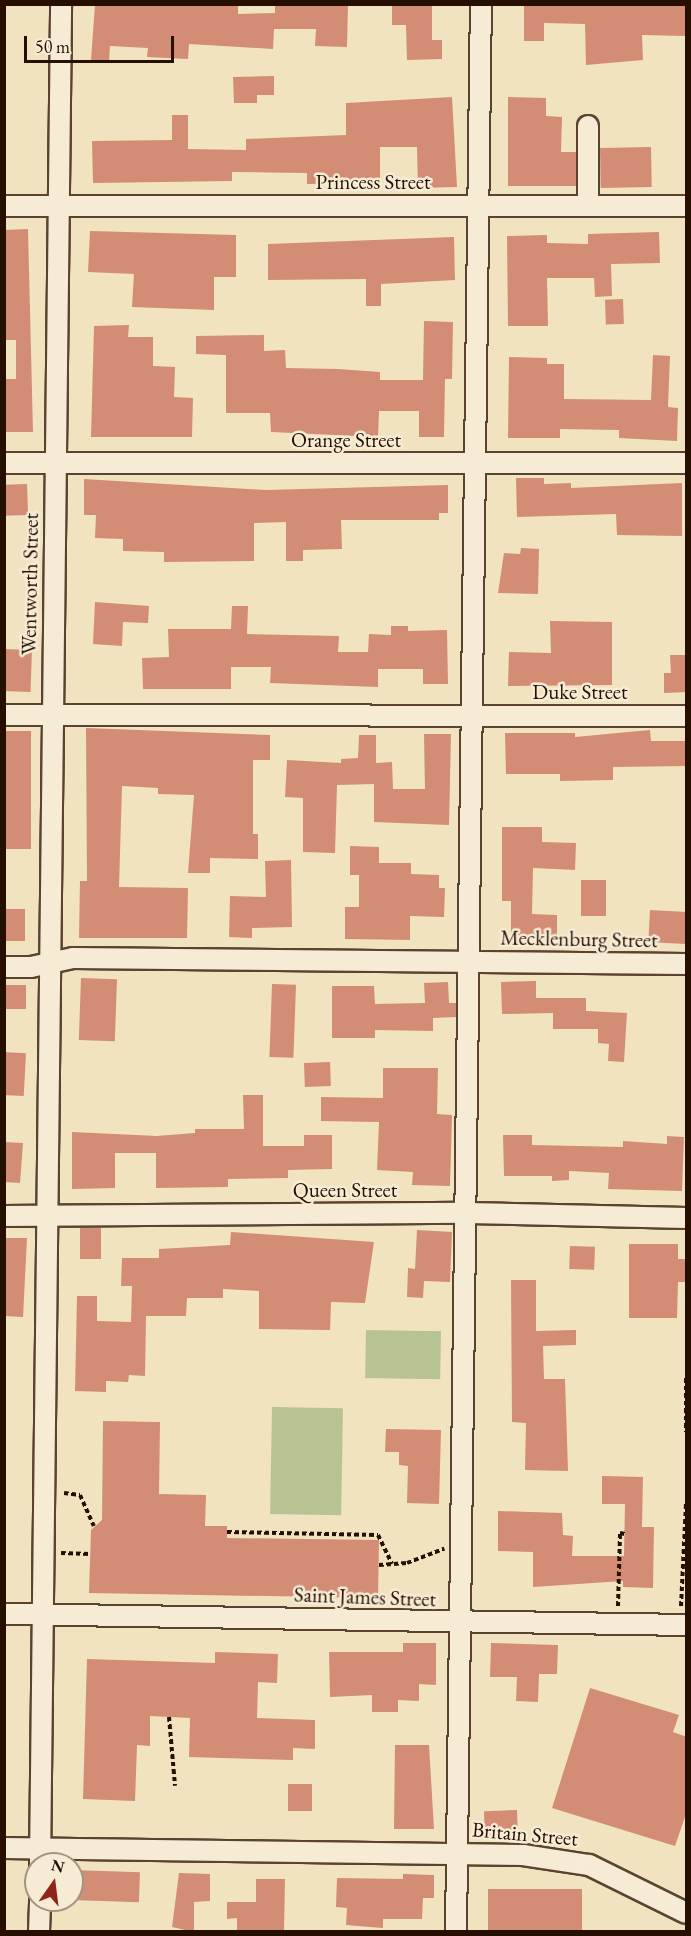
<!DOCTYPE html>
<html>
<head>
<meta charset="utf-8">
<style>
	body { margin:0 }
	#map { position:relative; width:691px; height:1936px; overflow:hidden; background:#f1e2c0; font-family:"EB Garamond",serif }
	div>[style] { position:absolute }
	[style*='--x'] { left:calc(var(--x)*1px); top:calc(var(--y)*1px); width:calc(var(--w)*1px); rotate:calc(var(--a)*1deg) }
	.green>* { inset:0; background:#b8c393; transform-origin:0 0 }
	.building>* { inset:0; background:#d38d75; transform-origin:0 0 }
	.path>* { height:4px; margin-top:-2px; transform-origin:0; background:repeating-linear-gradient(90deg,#270f00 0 4.5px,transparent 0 7.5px) }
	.roads { filter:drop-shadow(2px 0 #5a4430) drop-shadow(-2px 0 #5a4430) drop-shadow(0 2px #5a4430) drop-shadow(0 -2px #5a4430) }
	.minor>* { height:20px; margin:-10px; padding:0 10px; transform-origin:10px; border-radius:10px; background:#f6ecd6 }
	span { translate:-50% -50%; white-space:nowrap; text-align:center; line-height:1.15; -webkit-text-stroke:5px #f6ecd6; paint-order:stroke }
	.street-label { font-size:21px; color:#270f00 }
	.frame { position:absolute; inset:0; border:6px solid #270f00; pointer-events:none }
	.north { position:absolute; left:24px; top:1852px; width:60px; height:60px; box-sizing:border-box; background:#f6ecd6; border:2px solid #a39480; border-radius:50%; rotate:14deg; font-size:16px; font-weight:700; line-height:24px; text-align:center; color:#270f00 }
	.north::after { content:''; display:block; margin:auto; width:21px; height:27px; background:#8f2418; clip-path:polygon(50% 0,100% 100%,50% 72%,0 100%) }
	.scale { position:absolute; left:24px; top:36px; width:150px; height:27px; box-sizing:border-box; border:3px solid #270f00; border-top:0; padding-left:8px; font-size:18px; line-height:21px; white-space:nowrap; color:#270f00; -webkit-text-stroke:4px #f6ecd6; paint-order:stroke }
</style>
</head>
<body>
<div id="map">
	<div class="green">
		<i style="left:366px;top:1330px;width:75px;height:48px;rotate:1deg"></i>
		<i style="left:272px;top:1407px;width:71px;height:107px;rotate:1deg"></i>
	</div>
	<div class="building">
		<i style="clip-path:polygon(95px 4px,238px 4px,238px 14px,275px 13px,275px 4px,348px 4px,347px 47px,315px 46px,316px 29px,274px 29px,273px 49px,189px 44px,188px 59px,147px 57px,148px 48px,110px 46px,109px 61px,91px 60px)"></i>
		<i style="clip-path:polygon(392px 4px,432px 4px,432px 40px,442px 40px,442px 59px,407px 60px,406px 25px,392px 25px)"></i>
		<i style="clip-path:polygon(524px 4px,687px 4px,687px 36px,642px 35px,643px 60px,586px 65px,585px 24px,544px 23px,544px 41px,524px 41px)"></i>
		<i style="clip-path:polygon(274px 76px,274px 95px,257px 95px,257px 103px,234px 103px,233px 77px)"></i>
		<i style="clip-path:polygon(452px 97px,457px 187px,418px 188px,417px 147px,380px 147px,380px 183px,307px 184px,307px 173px,232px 172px,232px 181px,93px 183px,92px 141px,172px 140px,172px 115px,188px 115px,188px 149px,246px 150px,246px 139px,346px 135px,346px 103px)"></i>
		<i style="clip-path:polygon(508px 97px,546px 98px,546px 116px,562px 117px,561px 152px,576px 152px,576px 186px,508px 186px)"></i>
		<i style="left:651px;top:147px;width:40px;height:51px;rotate:89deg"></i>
		<i style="clip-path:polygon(28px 229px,33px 432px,4px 432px,4px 379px,16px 379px,16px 340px,4px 340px,4px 230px)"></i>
		<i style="clip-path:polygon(90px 231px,236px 235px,236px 277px,214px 277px,214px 310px,132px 307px,134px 274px,88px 272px)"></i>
		<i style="clip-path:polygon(659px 232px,660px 263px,611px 264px,612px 296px,595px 297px,594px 278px,547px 278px,548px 326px,508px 326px,507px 236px,547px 235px,547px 243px,588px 244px,588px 234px)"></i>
		<i style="clip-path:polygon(454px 237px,455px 280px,381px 284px,381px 306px,366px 306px,366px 279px,268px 280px,268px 244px)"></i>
		<i style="left:623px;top:299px;width:25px;height:18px;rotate:88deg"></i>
		<i style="clip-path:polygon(424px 321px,453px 322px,452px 379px,445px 379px,444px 437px,419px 437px,419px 411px,379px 411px,378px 437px,271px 432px,270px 413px,226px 413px,226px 355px,196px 354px,196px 336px,264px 335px,264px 351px,285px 350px,286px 368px,338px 369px,380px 372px,380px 380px,423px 380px)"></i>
		<i style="clip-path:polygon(129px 325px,128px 337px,153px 337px,153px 366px,175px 367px,174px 397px,193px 398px,192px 437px,91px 437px,94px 326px)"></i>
		<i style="clip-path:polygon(653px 355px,670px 356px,668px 407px,678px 408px,677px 441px,619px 438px,619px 430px,560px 429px,560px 438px,508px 438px,509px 357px,547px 358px,547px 364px,564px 364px,564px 399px,651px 400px)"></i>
		<i style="clip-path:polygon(516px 478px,544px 478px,544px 484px,571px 483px,571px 488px,682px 483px,682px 536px,617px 535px,616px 514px,517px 517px)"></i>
		<i style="clip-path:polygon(84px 479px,266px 490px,448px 485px,448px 513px,439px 513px,439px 520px,341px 520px,342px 549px,303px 550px,303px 561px,286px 561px,286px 522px,254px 523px,254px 561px,164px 562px,164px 552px,123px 551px,123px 539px,95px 538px,96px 515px,84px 515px)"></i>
		<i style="left:27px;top:484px;width:31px;height:23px;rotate:88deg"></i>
		<i style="clip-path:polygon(521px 548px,539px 549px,538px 594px,498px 593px,504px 553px,520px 554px)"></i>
		<i style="clip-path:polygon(95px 602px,149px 606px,148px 623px,123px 622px,122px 646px,93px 644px)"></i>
		<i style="clip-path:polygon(232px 606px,248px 606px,247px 634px,339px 636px,338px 652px,368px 652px,369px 634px,391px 635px,391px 626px,408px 626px,408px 631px,447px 630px,448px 684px,423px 684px,423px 669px,378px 669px,378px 687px,270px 683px,271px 667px,231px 667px,231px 689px,143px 689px,142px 658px,169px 657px,168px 629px,231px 629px)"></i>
		<i style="clip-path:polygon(550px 621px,612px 622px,612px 685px,508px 686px,509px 652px,551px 653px)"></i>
		<i style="left:4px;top:649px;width:28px;height:42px;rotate:2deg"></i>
		<i style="clip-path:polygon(670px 655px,687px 655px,687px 692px,664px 693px,664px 673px,671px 673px)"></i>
		<i style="clip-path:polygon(86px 728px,270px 735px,270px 760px,253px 760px,253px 834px,258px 834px,258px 859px,210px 858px,210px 873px,188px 873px,194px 795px,158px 794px,158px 788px,122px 786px,119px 887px,188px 888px,187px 938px,79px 938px,80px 881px,87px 881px)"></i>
		<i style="clip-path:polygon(650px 730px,651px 741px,687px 741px,687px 766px,613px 767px,613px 780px,560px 781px,560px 774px,506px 774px,505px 733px,575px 733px,575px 737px)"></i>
		<i style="left:4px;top:731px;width:27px;height:118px"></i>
		<i style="clip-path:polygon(424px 734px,451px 734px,449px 825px,374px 822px,374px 784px,337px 785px,335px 853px,303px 852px,303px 798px,285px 797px,287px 760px,341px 763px,341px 759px,358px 758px,359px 735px,376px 735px,376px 763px,392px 762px,393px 789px,425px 789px)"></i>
		<i style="clip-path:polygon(502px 827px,542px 827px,542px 842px,576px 843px,575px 870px,533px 868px,532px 914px,557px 915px,557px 939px,511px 938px,511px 901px,502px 901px)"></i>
		<i style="clip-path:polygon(350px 846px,379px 847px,379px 863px,411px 863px,411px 874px,439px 875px,439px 888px,445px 888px,444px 917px,410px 916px,410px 940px,345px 939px,345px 907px,359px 907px,359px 875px,350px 875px)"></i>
		<i style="clip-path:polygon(291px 860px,292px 927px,252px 928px,252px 938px,229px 937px,230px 896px,266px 897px,265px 861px)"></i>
		<i style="left:606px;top:880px;width:36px;height:25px;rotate:90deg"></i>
		<i style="left:4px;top:909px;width:21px;height:32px"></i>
		<i style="left:650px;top:910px;width:37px;height:32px;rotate:3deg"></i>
		<i style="left:81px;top:978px;width:36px;height:62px;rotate:2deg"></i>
		<i style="clip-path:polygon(536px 981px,536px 998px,586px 998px,586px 1011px,627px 1013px,624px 1062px,608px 1061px,609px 1044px,598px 1043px,598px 1029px,553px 1029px,553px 1013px,502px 1014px,501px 982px)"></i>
		<i style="clip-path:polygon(448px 982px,449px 1003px,456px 1003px,456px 1017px,433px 1018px,433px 1031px,375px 1030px,375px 1038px,332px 1038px,332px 986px,374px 986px,375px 1004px,425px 1003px,424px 983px)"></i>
		<i style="left:272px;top:984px;width:24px;height:73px;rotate:2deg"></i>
		<i style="left:4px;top:985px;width:22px;height:24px"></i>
		<i style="left:4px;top:1052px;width:22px;height:43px;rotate:3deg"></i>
		<i style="left:330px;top:1062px;width:24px;height:26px;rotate:88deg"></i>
		<i style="clip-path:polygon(383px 1068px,438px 1068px,437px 1114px,452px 1115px,450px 1186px,412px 1185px,413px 1172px,377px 1170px,379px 1122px,321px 1121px,321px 1097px,383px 1098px)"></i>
		<i style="clip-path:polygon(243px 1095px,263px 1095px,263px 1146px,304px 1146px,304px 1135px,332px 1135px,332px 1169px,288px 1170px,288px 1178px,228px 1179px,228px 1187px,156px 1188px,156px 1153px,115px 1153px,115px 1188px,72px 1189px,72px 1132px,157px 1136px,195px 1133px,195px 1129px,244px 1129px)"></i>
		<i style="clip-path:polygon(503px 1135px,532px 1135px,532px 1145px,623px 1147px,623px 1141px,667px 1144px,667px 1136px,684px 1137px,682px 1191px,608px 1189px,609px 1173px,569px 1171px,569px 1180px,552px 1181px,552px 1176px,504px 1176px)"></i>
		<i style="clip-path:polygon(4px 1142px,23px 1143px,20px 1183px,4px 1182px)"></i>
		<i style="left:80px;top:1228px;width:21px;height:31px"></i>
		<i style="clip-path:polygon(417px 1230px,452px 1232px,450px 1282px,424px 1281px,423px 1298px,407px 1297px,408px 1268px,415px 1269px)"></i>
		<i style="clip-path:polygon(231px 1232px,374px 1242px,365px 1303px,331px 1302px,330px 1330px,259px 1329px,259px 1291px,223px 1289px,223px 1298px,187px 1298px,186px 1316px,146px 1316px,145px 1376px,129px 1375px,128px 1382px,106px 1381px,106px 1392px,75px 1391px,77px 1296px,97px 1296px,97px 1321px,131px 1322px,132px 1286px,121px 1286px,122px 1258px,159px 1258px,159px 1249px,230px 1245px)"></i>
		<i style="clip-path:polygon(4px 1238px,27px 1238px,23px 1317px,4px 1316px)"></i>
		<i style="clip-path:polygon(629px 1244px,678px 1244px,678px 1259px,687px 1259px,687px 1282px,678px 1282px,677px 1318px,629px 1318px)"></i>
		<i style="left:570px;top:1246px;width:25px;height:23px;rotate:2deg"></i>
		<i style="clip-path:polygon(511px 1280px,536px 1280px,536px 1331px,576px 1330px,576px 1345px,543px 1346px,544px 1379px,565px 1379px,568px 1471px,525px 1470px,526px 1423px,512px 1422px)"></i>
		<i style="clip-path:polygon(103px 1421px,160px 1422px,159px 1494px,206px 1495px,205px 1526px,227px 1526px,227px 1538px,379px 1540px,378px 1598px,89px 1593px,91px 1530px,102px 1520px)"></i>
		<i style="clip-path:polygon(386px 1429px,441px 1430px,439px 1504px,407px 1503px,408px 1466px,399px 1465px,399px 1452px,385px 1452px)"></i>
		<i style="clip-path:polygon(602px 1476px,643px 1477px,642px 1527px,654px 1527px,653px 1588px,623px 1587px,623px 1581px,533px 1587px,533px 1552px,498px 1551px,498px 1511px,562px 1513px,563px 1535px,573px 1536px,572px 1556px,624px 1556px,625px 1504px,602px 1504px)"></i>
		<i style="clip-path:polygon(403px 1643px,436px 1643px,436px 1685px,419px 1684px,419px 1701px,398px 1700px,398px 1712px,372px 1712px,372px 1695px,330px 1697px,329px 1652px,403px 1652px)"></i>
		<i style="clip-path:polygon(491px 1643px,558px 1645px,557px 1674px,539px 1674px,538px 1702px,516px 1701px,517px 1677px,490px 1677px)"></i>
		<i style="clip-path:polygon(215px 1652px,278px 1654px,277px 1683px,258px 1682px,257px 1718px,315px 1720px,315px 1749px,293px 1748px,293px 1760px,189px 1757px,190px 1718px,150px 1716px,150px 1746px,137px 1745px,135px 1801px,83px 1799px,87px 1659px,215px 1663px)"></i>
		<i style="clip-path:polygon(590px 1688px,679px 1715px,673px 1732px,687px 1737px,687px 1811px,675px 1846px,552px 1808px)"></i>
		<i style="clip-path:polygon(395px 1745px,429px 1745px,434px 1829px,394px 1829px)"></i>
		<i style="left:288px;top:1784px;width:24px;height:27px"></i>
		<i style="left:517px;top:1810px;width:25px;height:33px;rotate:88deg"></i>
		<i style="left:72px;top:1870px;width:68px;height:30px;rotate:2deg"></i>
		<i style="clip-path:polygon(179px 1873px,210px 1874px,210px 1901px,194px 1902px,194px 1932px,172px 1927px)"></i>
		<i style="clip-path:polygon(403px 1874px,434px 1875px,434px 1898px,423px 1898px,422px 1919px,383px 1919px,383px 1928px,346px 1925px,347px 1908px,336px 1907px,337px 1878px,403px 1879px)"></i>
		<i style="clip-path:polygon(256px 1879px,285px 1879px,284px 1932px,237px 1932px,237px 1918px,227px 1919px,227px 1902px,256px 1902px)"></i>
		<i style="left:488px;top:1889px;width:94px;height:43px"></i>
	</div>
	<div class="path">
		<i style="--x:686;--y:1378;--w:54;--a:90"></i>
		<i style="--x:64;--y:1493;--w:16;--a:7"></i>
		<i style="--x:80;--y:1495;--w:34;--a:66"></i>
		<i style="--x:227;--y:1532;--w:151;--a:1.1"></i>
		<i style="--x:378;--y:1535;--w:32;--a:64"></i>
		<i style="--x:61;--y:1553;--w:29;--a:2"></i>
		<i style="--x:379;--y:1565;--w:28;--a:-4"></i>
		<i style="--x:407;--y:1563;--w:40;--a:-21"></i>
		<i style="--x:618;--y:1606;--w:73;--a:-88.4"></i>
		<i style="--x:620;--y:1533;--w:5;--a:11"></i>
		<i style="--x:681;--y:1606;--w:103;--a:-87.2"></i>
		<i style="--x:169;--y:1717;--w:69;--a:85"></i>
	</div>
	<div class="roads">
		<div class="minor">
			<i style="--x:4;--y:206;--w:682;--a:0"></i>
			<i style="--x:588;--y:206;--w:80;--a:-90"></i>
			<i style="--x:4;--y:463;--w:682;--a:0"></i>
			<i style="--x:4;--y:715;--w:682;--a:0.08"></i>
			<i style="--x:4;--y:967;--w:27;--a:0"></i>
			<i style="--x:31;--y:967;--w:43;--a:-12.1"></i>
			<i style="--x:73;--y:958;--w:613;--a:0.56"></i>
			<i style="--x:4;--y:1216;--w:463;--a:-0.4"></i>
			<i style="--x:467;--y:1213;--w:219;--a:1.3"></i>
			<i style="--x:4;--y:1614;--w:682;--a:0.92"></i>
			<i style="--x:4;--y:1848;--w:519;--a:0.77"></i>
			<i style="--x:523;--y:1855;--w:67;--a:8.6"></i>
			<i style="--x:589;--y:1865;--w:108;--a:26.3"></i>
			<i style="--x:40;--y:1864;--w:1860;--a:-89.35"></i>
			<i style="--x:39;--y:1932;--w:32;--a:-88"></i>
			<i style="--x:456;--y:1932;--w:1928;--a:-89.26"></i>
		</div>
	</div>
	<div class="street-label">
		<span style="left:373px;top:182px">Princess Street</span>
		<span style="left:346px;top:440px">Orange Street</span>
		<span style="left:30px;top:584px;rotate:-89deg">Wentworth Street</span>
		<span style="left:580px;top:692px">Duke Street</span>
		<span style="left:579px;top:939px;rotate:1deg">Mecklenburg Street</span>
		<span style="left:345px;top:1190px">Queen Street</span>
		<span style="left:365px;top:1597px;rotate:2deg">Saint James Street</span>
		<span style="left:525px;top:1834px;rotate:5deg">Britain Street</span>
	</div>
	<div class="frame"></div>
	<div class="north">N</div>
	<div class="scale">50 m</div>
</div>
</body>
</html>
